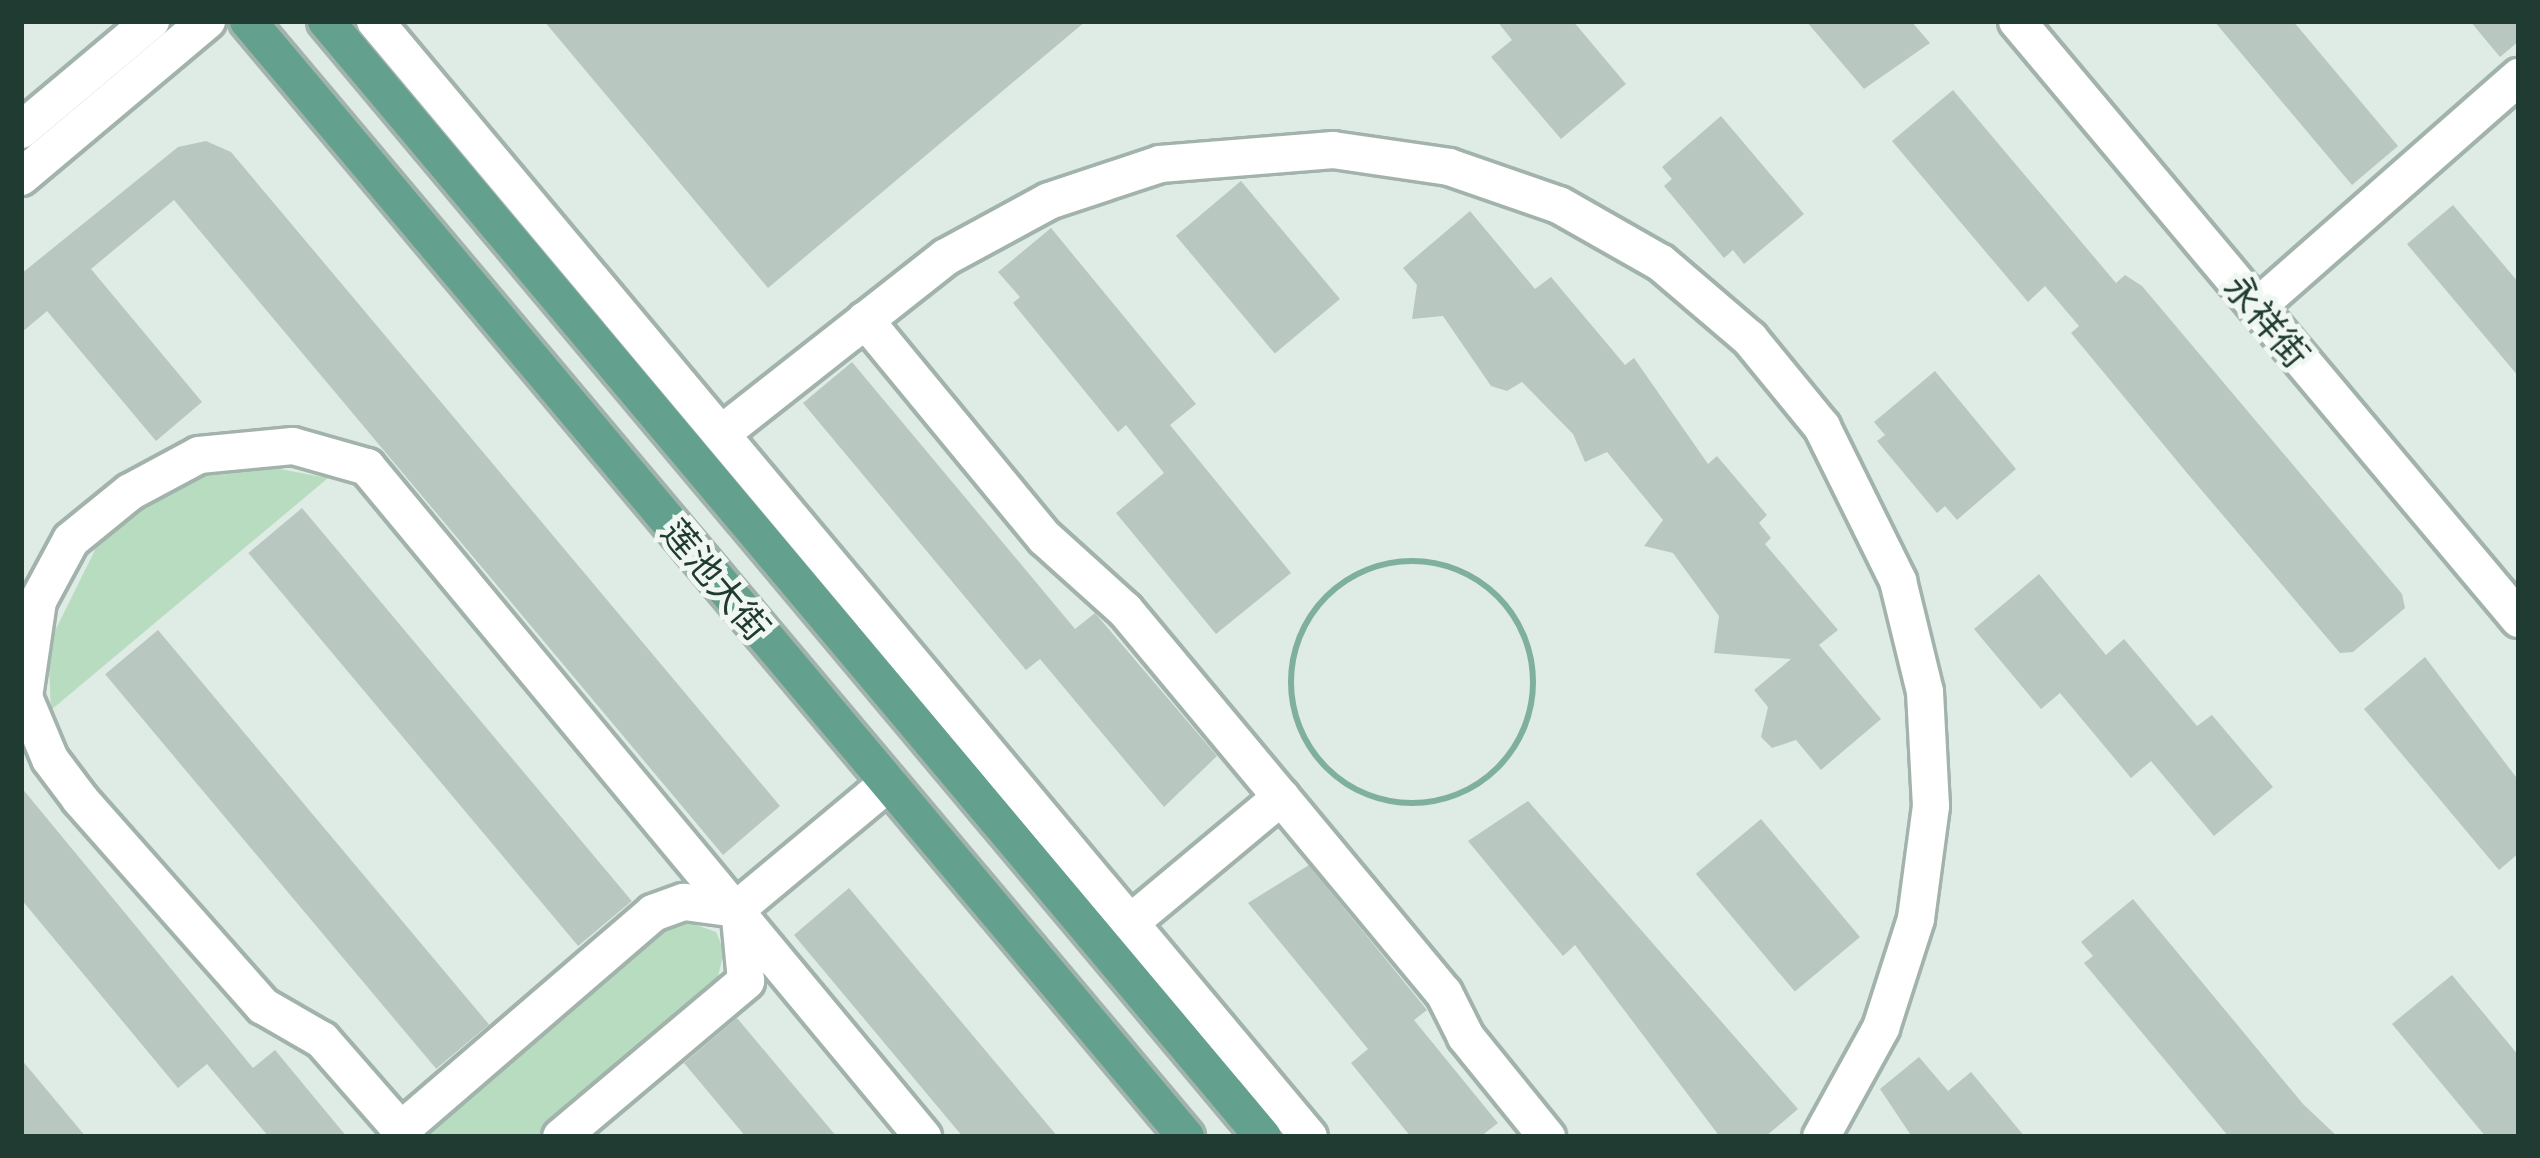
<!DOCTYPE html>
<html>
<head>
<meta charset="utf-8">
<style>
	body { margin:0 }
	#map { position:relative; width:2540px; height:1158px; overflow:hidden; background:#dfebe5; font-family:"Exo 2","Noto Sans SC",sans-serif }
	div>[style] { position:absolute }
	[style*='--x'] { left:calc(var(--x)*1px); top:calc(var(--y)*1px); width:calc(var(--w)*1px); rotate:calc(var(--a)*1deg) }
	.green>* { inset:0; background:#b8dcc0 }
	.building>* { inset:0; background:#b8c8c1; transform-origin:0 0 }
	.path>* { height:6px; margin-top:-3px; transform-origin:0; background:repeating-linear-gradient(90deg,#7faf9d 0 6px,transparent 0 15px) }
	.path>.ring { margin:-3px; padding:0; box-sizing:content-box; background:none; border:6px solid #7faf9d; border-radius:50% }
	.roads { filter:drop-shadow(3px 0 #a2b3ac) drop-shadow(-3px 0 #a2b3ac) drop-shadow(0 3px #a2b3ac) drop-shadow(0 -3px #a2b3ac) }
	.minor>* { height:36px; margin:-18px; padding:0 18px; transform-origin:18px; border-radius:18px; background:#fff }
	.major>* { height:36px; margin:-18px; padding:0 18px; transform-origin:18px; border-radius:18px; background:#63a18e }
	span { translate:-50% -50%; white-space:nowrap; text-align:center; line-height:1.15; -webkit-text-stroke:10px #f0f7f3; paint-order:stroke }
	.street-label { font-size:36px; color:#203b32 }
	.frame { position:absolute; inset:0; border:24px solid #203b32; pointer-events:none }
</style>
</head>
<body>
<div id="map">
	<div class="green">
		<i style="clip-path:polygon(247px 463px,328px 478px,51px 710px,48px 645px,96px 548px,168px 488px)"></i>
		<i style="clip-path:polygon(671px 916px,716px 932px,724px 951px,716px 985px,537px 1137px,421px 1137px,425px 1122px)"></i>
	</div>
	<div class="building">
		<i style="clip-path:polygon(544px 21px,1086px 21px,768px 288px)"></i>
		<i style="clip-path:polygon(1497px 21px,1573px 21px,1626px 84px,1561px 139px,1491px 57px,1512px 40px)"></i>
		<i style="clip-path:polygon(1806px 21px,1911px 21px,1930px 43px,1864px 89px)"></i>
		<i style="clip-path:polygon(2214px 21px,2293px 21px,2398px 146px,2352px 185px)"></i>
		<i style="clip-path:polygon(2470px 21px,2519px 21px,2519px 41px,2500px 57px)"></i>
		<i style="clip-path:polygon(1953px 90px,2116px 283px,2125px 275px,2142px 286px,2402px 594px,2405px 608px,2353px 652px,2340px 653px,2187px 473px,2071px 333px,2079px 326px,2045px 286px,2028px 302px,1892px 141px)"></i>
		<i style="clip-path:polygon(1721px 116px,1804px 214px,1744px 264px,1733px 250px,1724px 258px,1664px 186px,1672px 179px,1662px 167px)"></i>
		<i style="clip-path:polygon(206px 141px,231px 152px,780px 806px,723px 855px,174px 200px,91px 269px,202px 402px,156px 441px,47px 311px,21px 333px,21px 274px,178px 147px)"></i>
		<i style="left:1241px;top:181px;width:154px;height:85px;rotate:50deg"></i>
		<i style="clip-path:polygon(2453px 205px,2519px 283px,2519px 377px,2407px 244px)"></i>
		<i style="clip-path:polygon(1470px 211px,1535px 289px,1551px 277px,1625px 365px,1634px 358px,1708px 464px,1717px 456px,1767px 515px,1759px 523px,1771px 538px,1765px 544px,1838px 630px,1819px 645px,1881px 719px,1821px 770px,1796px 740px,1772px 748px,1761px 737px,1768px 707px,1754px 690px,1791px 659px,1714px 653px,1719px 616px,1673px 553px,1644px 546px,1663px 520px,1607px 452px,1585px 462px,1573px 434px,1522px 382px,1507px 391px,1491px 386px,1443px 316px,1412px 319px,1417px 285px,1403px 268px)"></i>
		<i style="clip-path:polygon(1051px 228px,1196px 404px,1170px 425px,1291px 573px,1216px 634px,1116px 513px,1164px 473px,1126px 425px,1118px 432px,1013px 303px,1020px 297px,998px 272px)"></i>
		<i style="clip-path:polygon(852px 362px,1075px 629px,1095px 613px,1217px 756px,1164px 807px,1040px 659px,1026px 670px,803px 403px)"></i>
		<i style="clip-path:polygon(1935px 371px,2016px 469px,1957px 520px,1945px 506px,1937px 513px,1877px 441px,1885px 435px,1874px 422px)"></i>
		<i style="left:302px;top:508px;width:513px;height:70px;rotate:50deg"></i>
		<i style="clip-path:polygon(2039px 574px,2106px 655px,2124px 639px,2197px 726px,2212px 715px,2273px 787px,2214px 836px,2151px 761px,2131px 778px,2060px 693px,2041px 709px,1974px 629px)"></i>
		<i style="left:158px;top:630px;width:515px;height:69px;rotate:50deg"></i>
		<i style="clip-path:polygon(2425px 657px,2519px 781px,2519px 853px,2499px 870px,2364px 709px)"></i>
		<i style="clip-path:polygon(21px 787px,253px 1068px,275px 1050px,347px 1137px,269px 1137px,207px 1064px,178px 1088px,21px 899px)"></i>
		<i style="clip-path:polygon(1528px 801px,1798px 1109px,1765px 1137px,1720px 1137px,1575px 945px,1563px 956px,1468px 841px)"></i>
		<i style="left:1761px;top:819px;width:154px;height:85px;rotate:50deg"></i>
		<i style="clip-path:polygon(1309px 865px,1427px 1010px,1414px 1020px,1498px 1123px,1480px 1137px,1411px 1137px,1351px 1063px,1368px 1049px,1248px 903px)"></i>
		<i style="clip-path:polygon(849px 888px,1058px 1137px,963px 1137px,794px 935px)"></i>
		<i style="clip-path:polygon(2133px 899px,2303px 1104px,2338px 1137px,2229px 1137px,2084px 963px,2093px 956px,2081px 942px)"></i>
		<i style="clip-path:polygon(2452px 975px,2519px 1056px,2519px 1137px,2486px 1137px,2392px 1024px)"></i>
		<i style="clip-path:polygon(737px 1018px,837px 1137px,746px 1137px,684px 1063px)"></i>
		<i style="clip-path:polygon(1919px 1057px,1948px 1091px,1971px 1072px,2025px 1137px,1912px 1137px,1880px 1089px)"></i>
		<i style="clip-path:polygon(21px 1059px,86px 1137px,21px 1137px)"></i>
	</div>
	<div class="path">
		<i class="ring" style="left:1291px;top:561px;width:236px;height:236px"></i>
	</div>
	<div class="roads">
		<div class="minor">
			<i style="--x:375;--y:21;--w:1455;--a:50.07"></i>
			<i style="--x:2017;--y:21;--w:781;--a:49.99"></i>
			<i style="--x:21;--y:130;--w:170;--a:-40"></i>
			<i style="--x:21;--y:177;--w:243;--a:-40"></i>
			<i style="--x:2257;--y:307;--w:349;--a:-41.3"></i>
			<i style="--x:865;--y:320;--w:283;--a:50.5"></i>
			<i style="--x:1045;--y:538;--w:108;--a:42"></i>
			<i style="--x:1125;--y:610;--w:244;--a:50.2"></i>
			<i style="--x:1281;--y:797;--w:255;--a:50.3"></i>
			<i style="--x:1444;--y:993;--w:49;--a:63.4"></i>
			<i style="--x:1466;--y:1037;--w:129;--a:51"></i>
			<i style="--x:721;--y:434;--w:286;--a:-38.2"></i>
			<i style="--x:946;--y:257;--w:117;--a:-28.5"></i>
			<i style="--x:1049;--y:201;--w:117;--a:-18.4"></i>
			<i style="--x:1160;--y:164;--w:174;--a:-4.6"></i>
			<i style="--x:1333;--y:150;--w:117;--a:8.3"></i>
			<i style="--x:1449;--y:167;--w:116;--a:19.1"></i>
			<i style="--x:1559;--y:205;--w:117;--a:29.6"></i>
			<i style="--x:1661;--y:263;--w:117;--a:40.5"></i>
			<i style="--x:1750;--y:339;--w:114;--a:50.7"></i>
			<i style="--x:1822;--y:427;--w:172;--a:63.7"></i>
			<i style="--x:1898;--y:581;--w:114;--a:76.3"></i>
			<i style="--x:1925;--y:692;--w:114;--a:87"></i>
			<i style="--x:1931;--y:806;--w:114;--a:97.6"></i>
			<i style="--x:1916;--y:919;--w:114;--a:107.8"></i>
			<i style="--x:1881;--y:1028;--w:124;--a:118.8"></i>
			<i style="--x:737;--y:909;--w:197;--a:-39.8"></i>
			<i style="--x:1130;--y:923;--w:197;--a:-39.8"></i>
			<i style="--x:401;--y:1130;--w:333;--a:-40.7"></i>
			<i style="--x:653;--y:913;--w:33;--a:-20"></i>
			<i style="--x:684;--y:902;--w:53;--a:7.5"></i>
			<i style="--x:407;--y:1137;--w:129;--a:-131.2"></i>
			<i style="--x:322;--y:1040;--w:68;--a:-150"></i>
			<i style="--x:263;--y:1006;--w:276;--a:-131.5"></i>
			<i style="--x:80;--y:799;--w:50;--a:-126.9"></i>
			<i style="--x:50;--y:759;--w:67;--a:-112.8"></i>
			<i style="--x:24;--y:697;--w:97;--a:-81.7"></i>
			<i style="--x:38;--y:601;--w:69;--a:-61.6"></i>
			<i style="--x:71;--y:540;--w:76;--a:-39.1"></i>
			<i style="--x:130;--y:492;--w:78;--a:-28.2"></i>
			<i style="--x:199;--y:455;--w:94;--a:-5.5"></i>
			<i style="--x:293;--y:446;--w:77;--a:15.8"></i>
			<i style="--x:367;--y:467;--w:871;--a:50.31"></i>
			<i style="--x:561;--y:1137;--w:242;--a:-40.1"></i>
			<i style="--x:746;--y:981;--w:63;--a:-95.4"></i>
		</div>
		<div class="major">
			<i style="--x:248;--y:21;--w:1458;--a:49.95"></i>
			<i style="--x:326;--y:21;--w:1457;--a:49.98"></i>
		</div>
	</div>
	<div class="street-label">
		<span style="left:2268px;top:320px;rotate:50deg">永祥街</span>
		<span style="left:717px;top:579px;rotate:50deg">莲池大街</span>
	</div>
	<div class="frame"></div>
</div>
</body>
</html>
